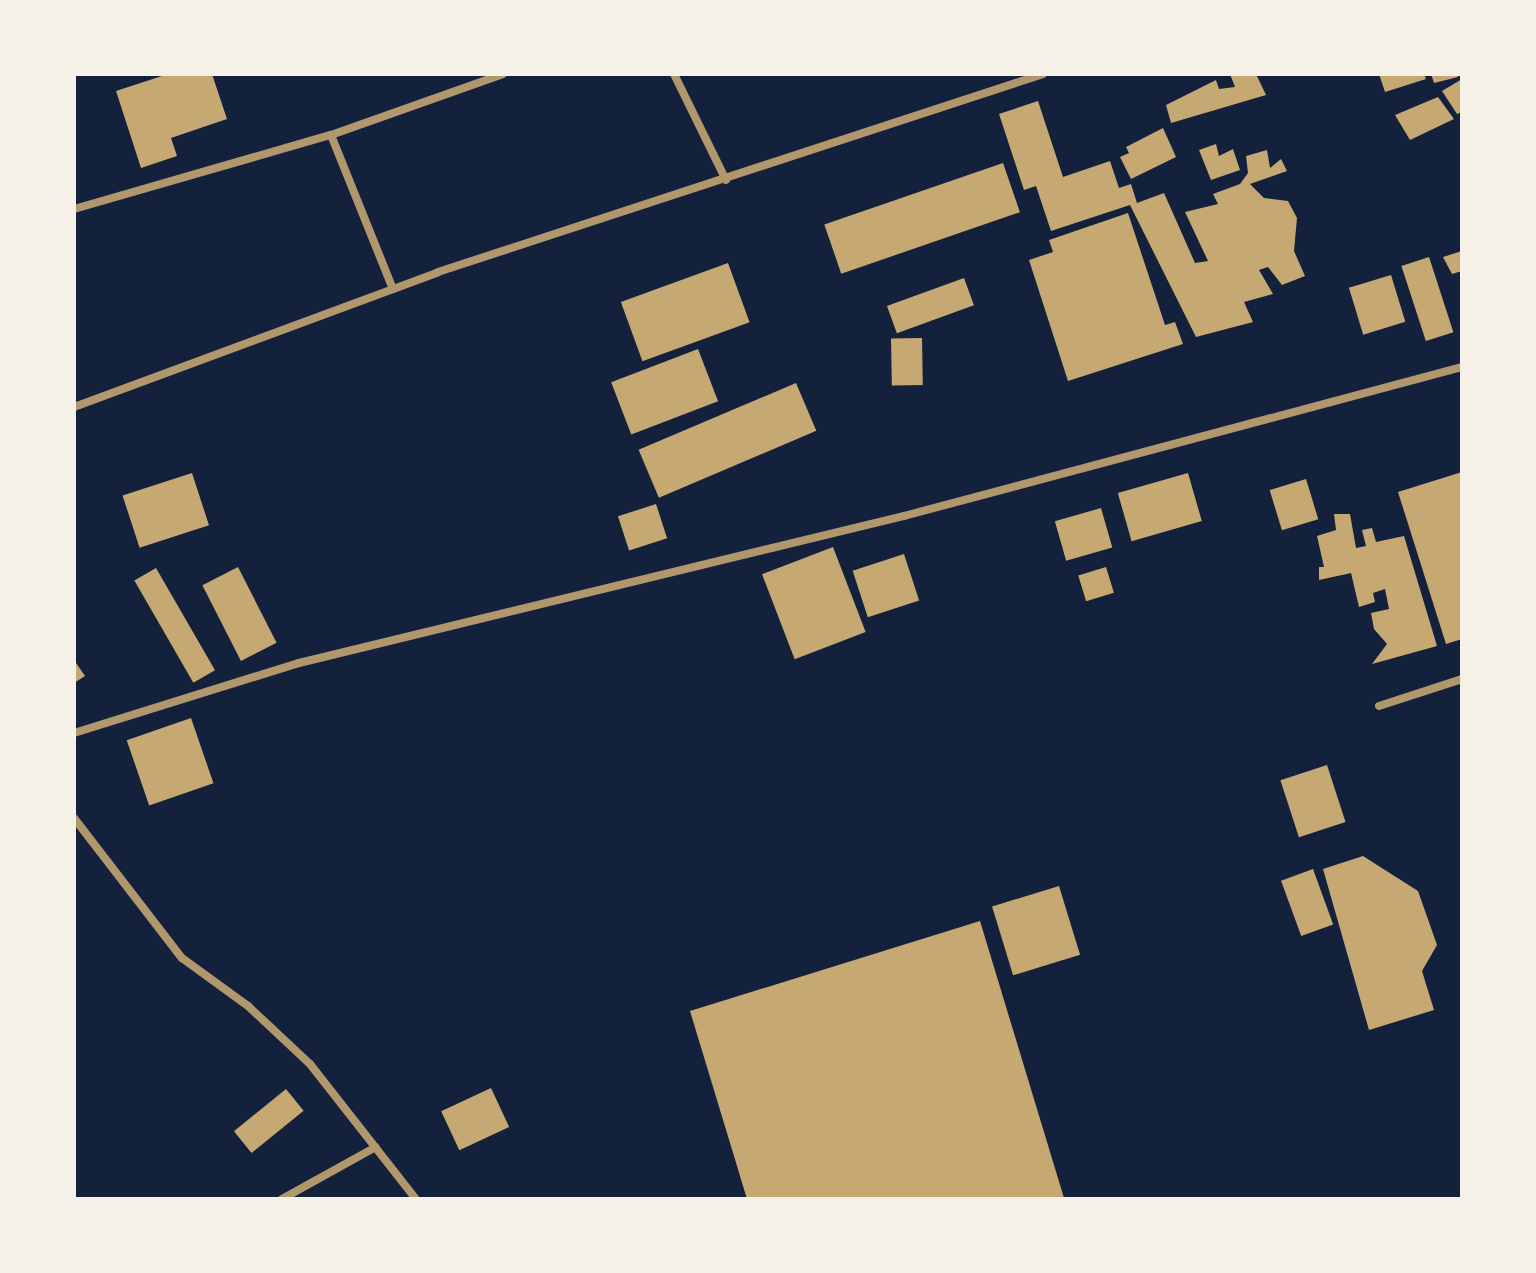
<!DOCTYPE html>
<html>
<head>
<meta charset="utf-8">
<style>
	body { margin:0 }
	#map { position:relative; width:1536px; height:1273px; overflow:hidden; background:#14213d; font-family:"Fira Sans",sans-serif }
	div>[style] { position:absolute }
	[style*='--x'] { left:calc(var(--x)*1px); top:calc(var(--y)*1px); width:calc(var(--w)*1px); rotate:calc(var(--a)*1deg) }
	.building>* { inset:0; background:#c6a872; transform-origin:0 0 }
	.minor>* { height:8px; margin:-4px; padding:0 4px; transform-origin:4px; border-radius:4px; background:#b1986c }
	span { translate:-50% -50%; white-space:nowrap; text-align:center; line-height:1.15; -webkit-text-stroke:6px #f6f1e7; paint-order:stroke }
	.frame { position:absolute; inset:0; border:76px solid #f6f1e7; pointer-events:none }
</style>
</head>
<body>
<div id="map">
	<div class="building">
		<i style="clip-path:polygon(168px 74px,212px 74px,227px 119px,171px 138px,177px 156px,141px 168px,116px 91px)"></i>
		<i style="clip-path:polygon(1230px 74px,1256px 74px,1266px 95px,1171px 123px,1166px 105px,1216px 80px,1219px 89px,1235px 87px)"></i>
		<i style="clip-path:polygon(1379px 74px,1424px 74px,1426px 79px,1385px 92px)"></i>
		<i style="clip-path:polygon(1431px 74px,1457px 74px,1458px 77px,1434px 83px)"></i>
		<i style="clip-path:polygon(1462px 79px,1462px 112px,1457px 114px,1442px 91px)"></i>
		<i style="clip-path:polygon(1438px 97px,1454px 119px,1410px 140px,1395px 115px)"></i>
		<i style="clip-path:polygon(1038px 101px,1063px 177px,1110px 161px,1119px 188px,1131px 184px,1137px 203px,1164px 193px,1195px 263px,1208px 261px,1185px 212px,1218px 204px,1213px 194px,1240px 184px,1248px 173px,1246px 156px,1267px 150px,1270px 168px,1281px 159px,1287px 171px,1250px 184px,1264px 198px,1288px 201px,1297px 218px,1294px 251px,1305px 276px,1282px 285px,1268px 267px,1259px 270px,1273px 294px,1244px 302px,1253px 322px,1196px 337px,1130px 205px,1051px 231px,1036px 186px,1024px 190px,999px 114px)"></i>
		<i style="clip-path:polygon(1163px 128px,1176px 157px,1131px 179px,1120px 157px,1129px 153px,1126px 147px)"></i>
		<i style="clip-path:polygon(1216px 144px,1219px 156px,1233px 149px,1240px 170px,1211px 180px,1199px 150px)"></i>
		<i style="left:1003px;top:163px;width:52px;height:189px;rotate:71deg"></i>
		<i style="clip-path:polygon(1128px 213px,1165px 325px,1175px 322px,1183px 344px,1068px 381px,1029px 260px,1053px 252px,1049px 240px)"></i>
		<i style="clip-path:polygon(1462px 251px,1462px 271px,1452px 274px,1443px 257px)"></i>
		<i style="left:1429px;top:257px;width:79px;height:29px;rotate:72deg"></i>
		<i style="left:728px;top:263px;width:63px;height:114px;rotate:70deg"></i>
		<i style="left:1391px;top:275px;width:49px;height:44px;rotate:73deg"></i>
		<i style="left:964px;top:278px;width:29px;height:82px;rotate:70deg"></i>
		<i style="left:922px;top:338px;width:47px;height:31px;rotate:89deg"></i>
		<i style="left:698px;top:349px;width:56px;height:93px;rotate:69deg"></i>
		<i style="left:796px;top:383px;width:52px;height:171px;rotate:67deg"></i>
		<i style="clip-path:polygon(1462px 472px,1462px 639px,1446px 644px,1398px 492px)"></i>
		<i style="left:192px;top:473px;width:55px;height:73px;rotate:72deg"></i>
		<i style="left:1188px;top:473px;width:50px;height:73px;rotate:74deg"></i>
		<i style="left:1306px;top:479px;width:42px;height:38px;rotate:73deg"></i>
		<i style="left:656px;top:504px;width:36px;height:40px;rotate:72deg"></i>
		<i style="left:1101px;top:508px;width:41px;height:48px;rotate:74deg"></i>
		<i style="clip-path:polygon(1334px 514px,1350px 514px,1356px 548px,1366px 546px,1362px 530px,1372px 528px,1376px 542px,1404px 536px,1437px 646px,1372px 664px,1387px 644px,1374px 629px,1371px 613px,1389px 609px,1385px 589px,1373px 593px,1375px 602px,1359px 607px,1351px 573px,1319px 580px,1319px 567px,1324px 567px,1317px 536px,1336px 530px)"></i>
		<i style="left:833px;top:547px;width:91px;height:76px;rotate:69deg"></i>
		<i style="left:904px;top:554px;width:49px;height:54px;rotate:72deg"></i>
		<i style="left:238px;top:567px;width:85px;height:40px;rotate:63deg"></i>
		<i style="left:1106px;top:567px;width:27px;height:29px;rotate:73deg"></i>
		<i style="left:156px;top:568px;width:118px;height:25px;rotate:60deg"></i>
		<i style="clip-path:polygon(74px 660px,85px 676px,74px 683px)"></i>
		<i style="left:191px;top:718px;width:69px;height:68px;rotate:71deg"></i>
		<i style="left:1327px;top:765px;width:60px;height:49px;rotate:72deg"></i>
		<i style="clip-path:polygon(1363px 856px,1418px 891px,1437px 945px,1422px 971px,1434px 1010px,1369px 1030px,1323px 869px)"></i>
		<i style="left:1313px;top:869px;width:59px;height:34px;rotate:70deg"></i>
		<i style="left:1059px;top:886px;width:72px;height:70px;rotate:73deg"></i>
		<i style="clip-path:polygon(980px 921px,1064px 1198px,747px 1199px,690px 1011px)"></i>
		<i style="left:491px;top:1088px;width:43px;height:55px;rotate:65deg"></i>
		<i style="left:286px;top:1089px;width:28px;height:67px;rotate:51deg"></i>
	</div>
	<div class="minor">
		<i style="--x:674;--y:74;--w:118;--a:63.9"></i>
		<i style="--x:331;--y:135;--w:166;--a:68.1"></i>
		<i style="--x:74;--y:209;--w:267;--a:-16.1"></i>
		<i style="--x:331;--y:135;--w:182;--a:-19.5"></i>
		<i style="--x:74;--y:407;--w:388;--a:-20.3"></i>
		<i style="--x:438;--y:272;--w:637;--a:-18.12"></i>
		<i style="--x:1379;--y:706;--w:87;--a:-18"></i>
		<i style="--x:74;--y:733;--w:236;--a:-17.3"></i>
		<i style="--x:299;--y:663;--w:623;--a:-13.66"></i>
		<i style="--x:904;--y:516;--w:578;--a:-14.95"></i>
		<i style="--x:74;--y:818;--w:177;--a:52.4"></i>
		<i style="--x:182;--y:958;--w:82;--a:36"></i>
		<i style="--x:248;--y:1006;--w:85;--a:43.1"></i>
		<i style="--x:310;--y:1064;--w:172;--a:51.9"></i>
		<i style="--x:282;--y:1199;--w:107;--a:-29"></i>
	</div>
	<div class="frame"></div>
</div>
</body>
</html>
